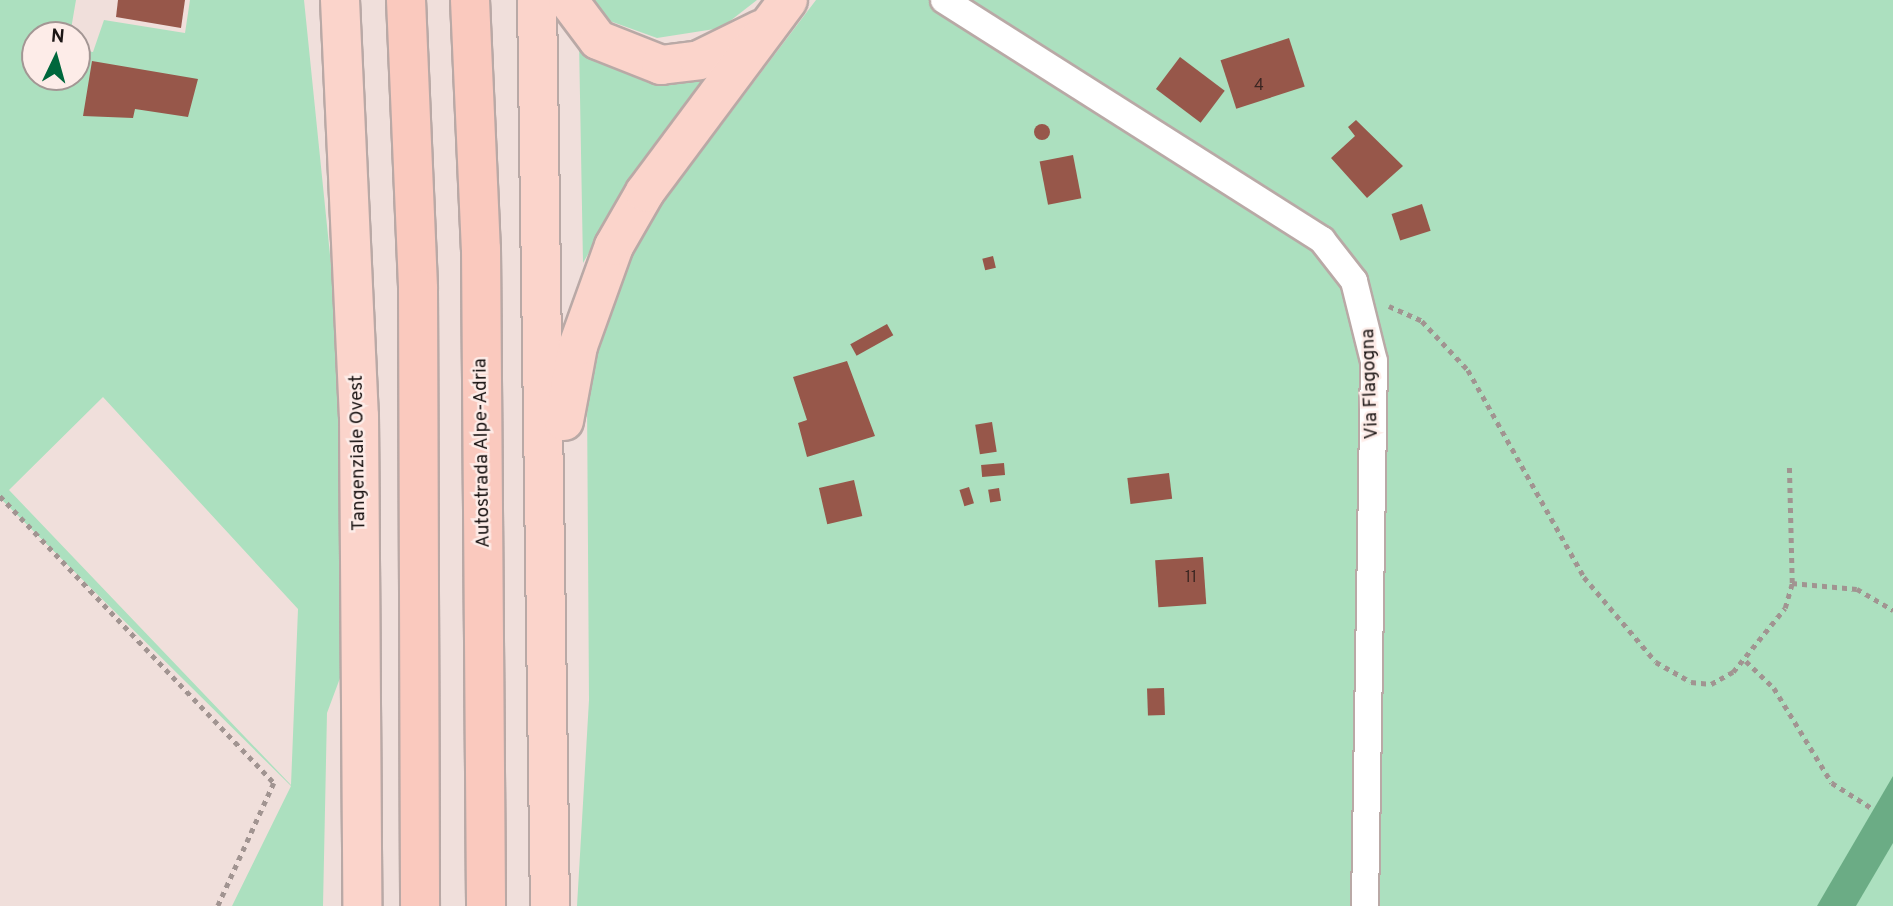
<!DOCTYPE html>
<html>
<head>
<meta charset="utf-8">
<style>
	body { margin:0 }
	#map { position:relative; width:1893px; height:906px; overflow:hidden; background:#f0dfdb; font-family:Overpass,sans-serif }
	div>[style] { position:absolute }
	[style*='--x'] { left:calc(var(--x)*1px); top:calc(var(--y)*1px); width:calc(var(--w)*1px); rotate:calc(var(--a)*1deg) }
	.green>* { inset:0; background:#ace0bf }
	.water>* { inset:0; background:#6bac85 }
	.building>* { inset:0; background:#97574a; transform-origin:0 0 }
	.round { border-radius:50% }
	.path>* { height:4.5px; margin-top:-2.25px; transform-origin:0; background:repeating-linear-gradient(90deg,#a19491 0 5px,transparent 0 10px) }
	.roads { filter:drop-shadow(2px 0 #b9a9a6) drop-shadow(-2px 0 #b9a9a6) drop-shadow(0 2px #b9a9a6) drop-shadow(0 -2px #b9a9a6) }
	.minor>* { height:26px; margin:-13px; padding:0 13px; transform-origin:13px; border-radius:13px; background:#fff }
	.trunk>* { height:38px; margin:-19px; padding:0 19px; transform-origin:19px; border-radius:19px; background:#fbd4cb }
	.motorway>* { height:38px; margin:-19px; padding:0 19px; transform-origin:19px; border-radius:19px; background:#fac9be }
	span { translate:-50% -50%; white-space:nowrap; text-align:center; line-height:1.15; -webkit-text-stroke:5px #fdece8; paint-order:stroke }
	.number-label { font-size:16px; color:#3b2622 }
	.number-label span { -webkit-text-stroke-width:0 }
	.street-label { font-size:19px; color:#1c1615 }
	.north { position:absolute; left:21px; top:21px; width:70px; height:70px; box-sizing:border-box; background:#fdece8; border:2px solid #a39694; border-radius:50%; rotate:5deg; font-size:19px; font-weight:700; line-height:28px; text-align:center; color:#1c1615 }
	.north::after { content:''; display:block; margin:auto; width:24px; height:32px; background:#00673c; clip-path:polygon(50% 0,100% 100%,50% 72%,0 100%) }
</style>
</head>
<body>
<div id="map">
	<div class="green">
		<i style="clip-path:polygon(evenodd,0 0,76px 0,70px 35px,35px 35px,35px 77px,77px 77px,77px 49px,93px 52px,104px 20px,185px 33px,190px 0,304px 0,335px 304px,344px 471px,343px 670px,327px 713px,323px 906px,232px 906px,291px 786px,0 498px,0 0,103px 397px,298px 609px,291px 785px,9px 490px,103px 397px)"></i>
		<i style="clip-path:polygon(588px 0,757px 0,721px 28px,657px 38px,607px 20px)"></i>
		<i style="clip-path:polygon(816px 0,1893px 0,1893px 906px,577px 906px,589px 700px,587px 399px,594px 348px,610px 293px,645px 226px)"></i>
		<i style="clip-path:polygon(579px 41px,654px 75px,705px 79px,635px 172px,583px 263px)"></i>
	</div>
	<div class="water">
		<i style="clip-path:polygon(1893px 776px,1893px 843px,1856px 906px,1817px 906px)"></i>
	</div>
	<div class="building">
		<i style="clip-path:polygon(118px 0,185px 0,181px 28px,116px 17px)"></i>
		<i style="left:1289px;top:38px;width:51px;height:72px;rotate:72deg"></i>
		<i style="left:1180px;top:57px;width:56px;height:40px;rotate:37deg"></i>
		<i style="clip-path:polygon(92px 61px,198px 79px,188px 117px,135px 109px,133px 118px,83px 116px)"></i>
		<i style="clip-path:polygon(1356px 120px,1403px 166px,1367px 198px,1331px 158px,1355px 136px,1348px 127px)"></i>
		<i class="round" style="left:1034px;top:124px;width:16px;height:16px"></i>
		<i style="left:1073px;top:155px;width:44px;height:34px;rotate:79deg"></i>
		<i style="left:1422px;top:204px;width:28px;height:32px;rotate:72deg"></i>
		<i style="left:993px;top:256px;width:12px;height:11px;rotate:76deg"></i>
		<i style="left:887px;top:324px;width:13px;height:42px;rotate:61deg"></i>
		<i style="clip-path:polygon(847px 361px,875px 436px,807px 457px,798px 423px,807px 420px,793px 377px)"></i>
		<i style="left:992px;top:422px;width:30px;height:17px;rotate:81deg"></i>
		<i style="left:1004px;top:463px;width:12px;height:23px;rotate:85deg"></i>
		<i style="left:1169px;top:473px;width:26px;height:42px;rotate:83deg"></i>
		<i style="left:854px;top:480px;width:37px;height:36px;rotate:77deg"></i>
		<i style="left:969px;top:487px;width:17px;height:10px;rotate:73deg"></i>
		<i style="left:999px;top:488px;width:13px;height:11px;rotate:81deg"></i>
		<i style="left:1203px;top:557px;width:47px;height:48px;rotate:86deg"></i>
		<i style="left:1164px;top:688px;width:27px;height:17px;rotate:88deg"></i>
	</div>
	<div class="path">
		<i style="--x:1389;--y:306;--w:36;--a:24"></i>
		<i style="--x:1422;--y:321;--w:67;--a:46.8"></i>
		<i style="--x:1468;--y:370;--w:237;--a:60.7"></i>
		<i style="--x:1584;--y:577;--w:111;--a:49.7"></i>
		<i style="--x:1656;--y:662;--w:40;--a:29.7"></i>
		<i style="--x:1691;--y:682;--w:20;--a:6"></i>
		<i style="--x:1711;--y:684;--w:25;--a:-29"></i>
		<i style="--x:1733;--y:672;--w:82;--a:-50.9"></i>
		<i style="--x:1785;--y:608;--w:26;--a:-74"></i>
		<i style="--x:1792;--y:583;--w:119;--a:-91.4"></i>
		<i style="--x:0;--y:496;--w:397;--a:46.3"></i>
		<i style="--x:274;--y:783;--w:135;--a:114.5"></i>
		<i style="--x:1792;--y:583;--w:65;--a:5.3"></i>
		<i style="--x:1857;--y:589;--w:42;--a:30.3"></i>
		<i style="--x:1746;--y:661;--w:39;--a:44"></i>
		<i style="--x:1774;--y:688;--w:111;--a:58.6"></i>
		<i style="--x:1832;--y:783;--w:49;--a:32.4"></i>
	</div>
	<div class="roads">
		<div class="minor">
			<i style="--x:944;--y:0;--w:448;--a:32.4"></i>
			<i style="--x:1322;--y:240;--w:52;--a:52"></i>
			<i style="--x:1354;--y:281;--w:82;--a:76"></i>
			<i style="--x:1374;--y:361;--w:545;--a:90.95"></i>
		</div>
		<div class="trunk">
			<i style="--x:340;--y:0;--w:416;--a:87.4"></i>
			<i style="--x:359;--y:416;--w:490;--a:89.6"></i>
			<i style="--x:537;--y:0;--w:906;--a:89.18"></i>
			<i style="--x:568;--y:0;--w:50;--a:53.1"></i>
			<i style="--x:598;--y:40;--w:68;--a:21.6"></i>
			<i style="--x:661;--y:65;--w:38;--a:-7"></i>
			<i style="--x:699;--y:60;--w:68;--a:-26.2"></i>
			<i style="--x:564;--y:421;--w:76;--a:-79.4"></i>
			<i style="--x:578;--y:346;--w:106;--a:-70.2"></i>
			<i style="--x:614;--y:246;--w:62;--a:-60.1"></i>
			<i style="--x:645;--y:192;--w:239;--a:-53.3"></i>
		</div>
		<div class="motorway">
			<i style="--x:406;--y:0;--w:289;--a:87.6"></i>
			<i style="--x:418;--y:289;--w:617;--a:89.81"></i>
			<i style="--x:470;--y:0;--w:249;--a:87.5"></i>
			<i style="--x:481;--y:249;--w:657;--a:89.56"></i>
		</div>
	</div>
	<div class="number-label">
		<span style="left:1259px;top:86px">4</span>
		<span style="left:1191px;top:578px">11</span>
	</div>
	<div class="street-label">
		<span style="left:1371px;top:384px;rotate:-92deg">Via Flagogna</span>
		<span style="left:359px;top:453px;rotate:-91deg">Tangenziale Ovest</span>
		<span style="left:483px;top:453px;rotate:-91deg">Autostrada Alpe-Adria</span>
	</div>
	<div class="north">N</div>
</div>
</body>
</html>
